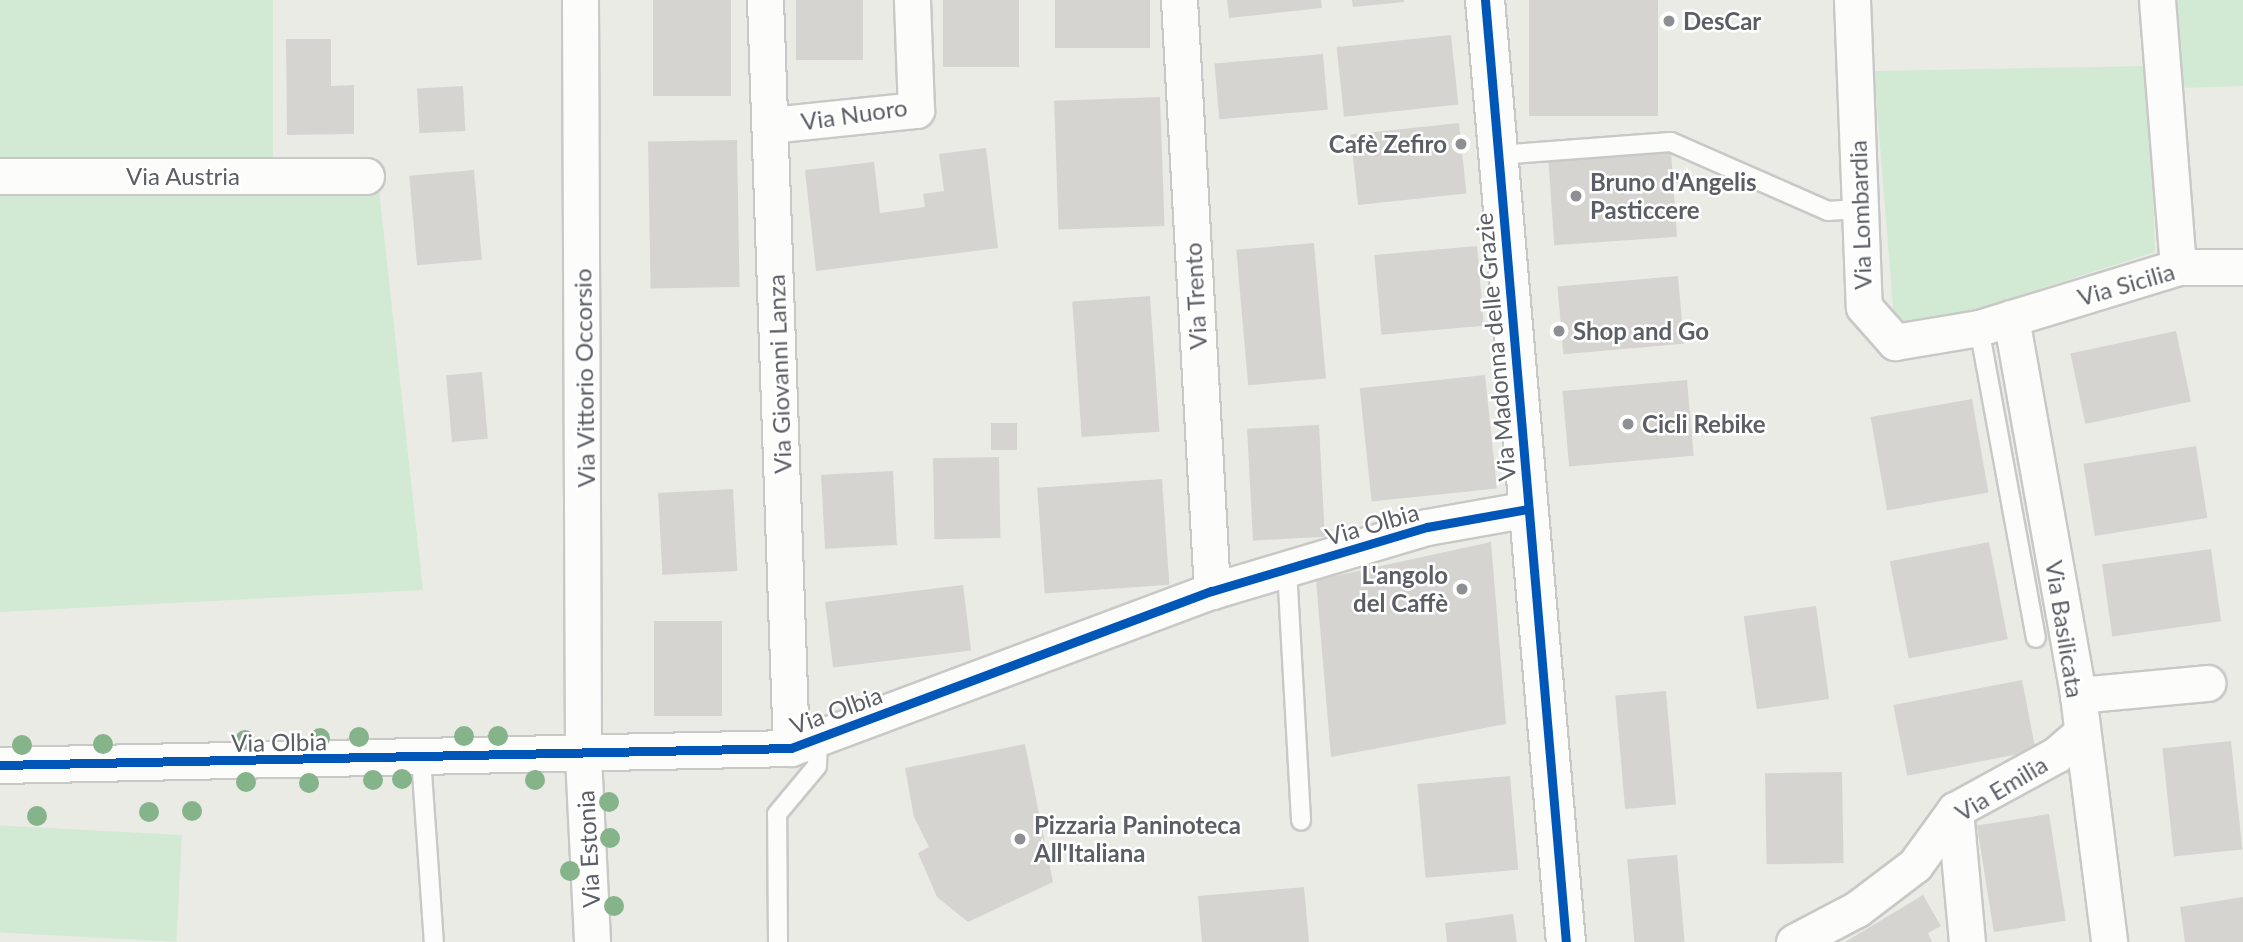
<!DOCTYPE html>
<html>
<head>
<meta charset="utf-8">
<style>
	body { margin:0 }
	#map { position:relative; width:2243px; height:942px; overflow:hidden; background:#ebebe6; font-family:Lato,sans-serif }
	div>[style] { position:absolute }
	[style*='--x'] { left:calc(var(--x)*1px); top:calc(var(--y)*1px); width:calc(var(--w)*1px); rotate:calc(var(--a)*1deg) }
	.green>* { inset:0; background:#d2e9d3; transform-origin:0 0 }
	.building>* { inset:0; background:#d5d4d1; transform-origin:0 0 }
	.roads { filter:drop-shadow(2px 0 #c8c8c6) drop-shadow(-2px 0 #c8c8c6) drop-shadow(0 2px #c8c8c6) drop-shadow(0 -2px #c8c8c6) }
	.lane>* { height:18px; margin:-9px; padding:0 9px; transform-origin:9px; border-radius:9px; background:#fcfcfb }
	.street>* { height:35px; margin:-17.5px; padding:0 17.5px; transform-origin:17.5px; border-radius:17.5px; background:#fcfcfb }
	.secondary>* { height:38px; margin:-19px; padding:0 19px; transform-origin:19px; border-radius:19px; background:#fcfcfb }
	.cycleway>* { height:9px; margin:-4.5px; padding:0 4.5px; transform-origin:4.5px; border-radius:4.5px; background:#0057b8 }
	.trees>* { width:20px; height:20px; margin:-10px; border-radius:50%; background:#85b38a }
	.dots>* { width:19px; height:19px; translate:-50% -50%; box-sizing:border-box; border:4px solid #fff; border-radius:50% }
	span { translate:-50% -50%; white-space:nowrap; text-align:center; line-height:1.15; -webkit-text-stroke:5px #fff; paint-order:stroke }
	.poi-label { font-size:24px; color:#5b5e64; font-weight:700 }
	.left { translate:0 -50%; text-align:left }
	.right { translate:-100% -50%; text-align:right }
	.street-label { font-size:24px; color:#5b5e64 }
</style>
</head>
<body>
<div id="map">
	<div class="green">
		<i style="left:0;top:0;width:273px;height:162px"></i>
		<i style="clip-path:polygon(2144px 0,2243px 0,2243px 86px,2150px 89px,2155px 252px,1911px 330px,1894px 319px,1874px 71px,2148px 66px)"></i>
		<i style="clip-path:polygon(379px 190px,423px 590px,0 612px,0 193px)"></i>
		<i style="left:182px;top:835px;width:107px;height:182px;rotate:93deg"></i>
	</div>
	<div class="building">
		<i style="left:653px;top:0;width:78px;height:96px"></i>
		<i style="left:796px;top:0;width:67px;height:60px"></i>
		<i style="left:943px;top:0;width:76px;height:67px"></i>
		<i style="left:1055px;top:0;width:95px;height:48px"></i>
		<i style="clip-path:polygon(1227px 0,1321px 0,1322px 8px,1229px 18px)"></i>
		<i style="clip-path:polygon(1352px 0,1404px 0,1404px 2px,1353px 7px)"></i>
		<i style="left:1529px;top:0;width:129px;height:116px"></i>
		<i style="left:1451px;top:35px;width:70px;height:115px;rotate:84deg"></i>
		<i style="clip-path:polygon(286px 39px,331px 39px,331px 86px,354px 85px,354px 134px,287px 135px)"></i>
		<i style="left:1323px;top:54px;width:56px;height:109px;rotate:85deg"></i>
		<i style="left:463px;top:86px;width:45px;height:46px;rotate:87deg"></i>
		<i style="left:1160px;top:97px;width:129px;height:106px;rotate:88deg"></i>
		<i style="left:1459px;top:123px;width:71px;height:109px;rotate:84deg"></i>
		<i style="left:737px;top:140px;width:147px;height:89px;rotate:89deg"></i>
		<i style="clip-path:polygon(986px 148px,998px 248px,816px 271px,805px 170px,874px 162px,880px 213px,925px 207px,923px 194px,944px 191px,939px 154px)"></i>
		<i style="left:1671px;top:151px;width:86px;height:123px;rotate:86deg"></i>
		<i style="left:474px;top:170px;width:90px;height:65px;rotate:85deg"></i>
		<i style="left:1314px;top:243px;width:136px;height:78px;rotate:85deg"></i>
		<i style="left:1477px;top:246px;width:80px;height:103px;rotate:85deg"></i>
		<i style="left:1678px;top:276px;width:68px;height:121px;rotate:85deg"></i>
		<i style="left:1150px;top:296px;width:136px;height:78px;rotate:86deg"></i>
		<i style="left:2176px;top:331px;width:72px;height:108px;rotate:78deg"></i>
		<i style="left:482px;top:372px;width:67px;height:36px;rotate:85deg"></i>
		<i style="left:1485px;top:375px;width:114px;height:126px;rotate:84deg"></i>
		<i style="left:1687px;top:380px;width:76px;height:125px;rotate:85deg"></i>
		<i style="left:1972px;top:399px;width:95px;height:103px;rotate:80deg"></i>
		<i style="left:991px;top:423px;width:26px;height:27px"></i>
		<i style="left:1319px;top:425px;width:112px;height:72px;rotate:87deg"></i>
		<i style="left:2196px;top:446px;width:73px;height:114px;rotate:81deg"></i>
		<i style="left:999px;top:457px;width:81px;height:66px;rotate:89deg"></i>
		<i style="left:893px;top:471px;width:74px;height:72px;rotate:87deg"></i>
		<i style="left:1162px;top:479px;width:106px;height:125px;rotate:86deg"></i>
		<i style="left:733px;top:489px;width:82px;height:75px;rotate:87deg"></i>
		<i style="clip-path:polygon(1491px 542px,1506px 724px,1331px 757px,1316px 580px)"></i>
		<i style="left:1989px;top:542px;width:99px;height:101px;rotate:79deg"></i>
		<i style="left:2211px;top:549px;width:73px;height:110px;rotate:82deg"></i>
		<i style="left:963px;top:585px;width:66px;height:139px;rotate:83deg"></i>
		<i style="left:1816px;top:606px;width:94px;height:73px;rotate:82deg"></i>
		<i style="left:654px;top:621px;width:68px;height:95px"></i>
		<i style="left:2022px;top:680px;width:72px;height:131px;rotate:79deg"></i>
		<i style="left:1666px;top:691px;width:114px;height:51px;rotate:85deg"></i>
		<i style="left:2231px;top:741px;width:109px;height:69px;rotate:84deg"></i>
		<i style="clip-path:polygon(1025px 744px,1053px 882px,968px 922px,937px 897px,918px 853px,929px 847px,914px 817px,905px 768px)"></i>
		<i style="left:1842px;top:772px;width:91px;height:77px;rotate:89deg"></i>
		<i style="left:1510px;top:776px;width:94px;height:93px;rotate:85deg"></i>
		<i style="left:2049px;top:814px;width:108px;height:73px;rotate:81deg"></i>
		<i style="left:1677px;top:855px;width:87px;height:50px;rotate:85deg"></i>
		<i style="clip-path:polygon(1304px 887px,1309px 942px,1202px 942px,1198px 896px)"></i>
		<i style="clip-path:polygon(1923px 895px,1941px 926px,1928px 933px,1932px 942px,1845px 942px)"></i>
		<i style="clip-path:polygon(2243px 897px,2243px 942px,2185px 942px,2180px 907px)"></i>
		<i style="clip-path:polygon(1513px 914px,1517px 942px,1447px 942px,1445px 923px)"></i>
	</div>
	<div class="roads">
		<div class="lane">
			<i style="--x:1498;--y:155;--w:173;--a:-4.3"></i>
			<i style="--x:1671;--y:142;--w:171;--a:23.7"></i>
			<i style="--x:1828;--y:211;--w:32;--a:-4"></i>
			<i style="--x:1979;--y:328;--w:315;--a:79.6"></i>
			<i style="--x:1287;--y:569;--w:252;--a:86.8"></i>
			<i style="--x:421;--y:758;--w:184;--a:86"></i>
			<i style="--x:778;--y:942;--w:128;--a:-90.4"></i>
			<i style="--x:777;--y:814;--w:62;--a:-50.2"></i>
			<i style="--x:817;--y:766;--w:28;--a:-88"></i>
		</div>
		<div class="street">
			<i style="--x:580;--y:0;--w:756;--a:89.77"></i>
			<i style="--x:583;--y:756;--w:186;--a:87.2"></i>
			<i style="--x:765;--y:0;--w:748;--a:88.01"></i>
			<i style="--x:1179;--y:0;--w:592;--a:86.8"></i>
			<i style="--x:1852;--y:0;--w:307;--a:87.8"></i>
			<i style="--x:1864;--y:307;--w:47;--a:48.5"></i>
			<i style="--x:1895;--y:342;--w:85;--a:-9.5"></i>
			<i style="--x:1979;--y:328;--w:208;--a:-17"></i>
			<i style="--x:2178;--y:267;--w:65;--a:0"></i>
			<i style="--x:2157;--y:0;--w:268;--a:85.5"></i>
			<i style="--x:770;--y:125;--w:147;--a:-5.9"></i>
			<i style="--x:916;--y:110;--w:110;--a:-92.1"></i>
			<i style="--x:0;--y:176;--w:366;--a:0"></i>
			<i style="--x:2011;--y:318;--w:383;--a:79.9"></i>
			<i style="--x:2078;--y:695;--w:249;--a:82.8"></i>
			<i style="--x:2078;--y:695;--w:130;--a:-5.3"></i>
			<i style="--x:0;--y:765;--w:791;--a:-1.23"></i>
			<i style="--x:791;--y:748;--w:449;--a:-20.5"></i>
			<i style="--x:1212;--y:591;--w:224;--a:-16.6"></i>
			<i style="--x:1427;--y:527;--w:103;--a:-10.1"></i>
			<i style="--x:1955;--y:810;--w:133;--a:84.8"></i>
			<i style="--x:1794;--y:942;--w:71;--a:-27.6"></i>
			<i style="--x:1857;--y:909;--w:73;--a:-37.2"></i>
			<i style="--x:1915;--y:865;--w:68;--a:-54"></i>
			<i style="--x:1955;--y:810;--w:115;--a:-28.6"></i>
			<i style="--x:2056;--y:755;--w:30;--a:-41"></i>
		</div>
		<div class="secondary">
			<i style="--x:1485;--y:0;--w:945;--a:85.09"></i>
		</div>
	</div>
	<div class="cycleway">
		<i style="--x:1485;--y:0;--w:945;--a:85.09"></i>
		<i style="--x:0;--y:765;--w:791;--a:-1.23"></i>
		<i style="--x:791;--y:748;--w:449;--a:-20.5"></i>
		<i style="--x:1212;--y:591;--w:224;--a:-16.6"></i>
		<i style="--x:1427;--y:527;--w:103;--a:-10.1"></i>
	</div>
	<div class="trees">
		<i style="left:464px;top:736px"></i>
		<i style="left:498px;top:736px"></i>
		<i style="left:359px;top:737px"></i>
		<i style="left:320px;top:738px"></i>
		<i style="left:245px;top:740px"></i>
		<i style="left:103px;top:744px"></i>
		<i style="left:22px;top:745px"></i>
		<i style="left:402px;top:779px"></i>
		<i style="left:373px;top:780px"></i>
		<i style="left:535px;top:780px"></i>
		<i style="left:246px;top:782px"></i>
		<i style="left:309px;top:783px"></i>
		<i style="left:609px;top:802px"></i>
		<i style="left:192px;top:811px"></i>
		<i style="left:149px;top:812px"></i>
		<i style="left:37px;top:816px"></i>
		<i style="left:610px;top:838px"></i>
		<i style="left:570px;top:871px"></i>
		<i style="left:614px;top:906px"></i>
	</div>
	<div class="dots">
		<i style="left:1669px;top:21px;background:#8d8f92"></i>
		<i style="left:1461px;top:144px;background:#8d8f92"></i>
		<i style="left:1576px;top:196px;background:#8d8f92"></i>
		<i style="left:1559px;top:331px;background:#8d8f92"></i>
		<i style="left:1628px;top:424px;background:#8d8f92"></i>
		<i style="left:1462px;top:589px;background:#8d8f92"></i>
		<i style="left:1020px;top:839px;background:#8d8f92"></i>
	</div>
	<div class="poi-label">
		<span class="left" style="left:1683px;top:21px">DesCar</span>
		<span class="right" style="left:1447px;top:144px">Cafè Zefiro</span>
		<span class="left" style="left:1590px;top:196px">Bruno d'Angelis<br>Pasticcere</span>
		<span class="left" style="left:1573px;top:331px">Shop and Go</span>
		<span class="left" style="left:1642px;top:424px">Cicli Rebike</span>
		<span class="right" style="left:1448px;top:589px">L'angolo<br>del Caffè</span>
		<span class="left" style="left:1034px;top:839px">Pizzaria Paninoteca<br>All'Italiana</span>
	</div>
	<div class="street-label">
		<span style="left:854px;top:114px;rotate:-8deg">Via Nuoro</span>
		<span style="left:183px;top:176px">Via Austria</span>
		<span style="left:1860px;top:215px;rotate:-92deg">Via Lombardia</span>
		<span style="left:2126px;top:284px;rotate:-16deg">Via Sicilia</span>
		<span style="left:1195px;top:296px;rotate:-93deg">Via Trento</span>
		<span style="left:1495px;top:347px;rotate:-95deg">Via Madonna delle Grazie</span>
		<span style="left:779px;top:374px;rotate:-92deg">Via Giovanni Lanza</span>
		<span style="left:584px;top:378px;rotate:-91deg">Via Vittorio Occorsio</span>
		<span style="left:1372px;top:524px;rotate:-16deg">Via Olbia</span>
		<span style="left:2065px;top:629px;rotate:81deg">Via Basilicata</span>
		<span style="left:836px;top:710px;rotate:-20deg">Via Olbia</span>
		<span style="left:279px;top:742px;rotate:-1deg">Via Olbia</span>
		<span style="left:2001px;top:788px;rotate:-31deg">Via Emilia</span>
		<span style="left:588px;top:849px;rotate:-93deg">Via Estonia</span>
	</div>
</div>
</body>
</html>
